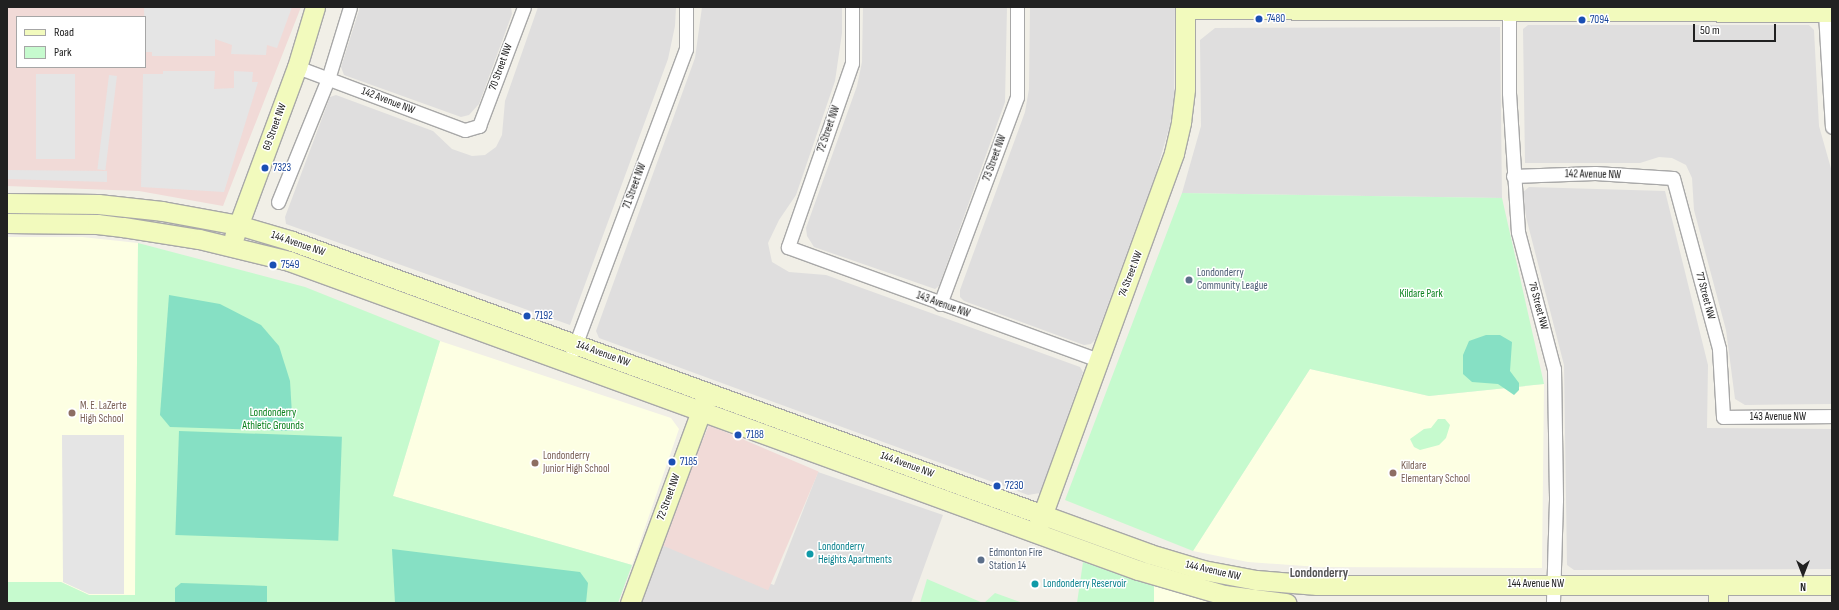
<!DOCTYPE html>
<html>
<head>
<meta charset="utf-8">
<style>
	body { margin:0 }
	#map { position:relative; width:1839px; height:610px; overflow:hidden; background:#f1efe7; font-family:"Sofia Sans Condensed",sans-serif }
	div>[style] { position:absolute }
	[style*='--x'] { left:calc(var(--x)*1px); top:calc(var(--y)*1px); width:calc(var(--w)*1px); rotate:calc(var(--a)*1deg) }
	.residential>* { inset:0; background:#dfdede }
	.commercial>* { inset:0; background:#f1dad7; transform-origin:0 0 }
	.education>* { inset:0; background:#fdffe3 }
	.park>* { inset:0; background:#c6face }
	.pitch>* { inset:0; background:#86e0c4; transform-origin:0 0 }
	.parking>* { inset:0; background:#e5e5e5; transform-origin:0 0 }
	.roads { filter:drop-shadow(1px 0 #a8a8a8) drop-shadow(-1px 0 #a8a8a8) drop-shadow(0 1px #a8a8a8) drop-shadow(0 -1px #a8a8a8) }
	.street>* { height:13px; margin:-6.5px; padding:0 6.5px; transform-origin:6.5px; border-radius:6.5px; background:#fff }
	.secondary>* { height:19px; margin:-9.5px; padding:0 9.5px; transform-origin:9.5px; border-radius:9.5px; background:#f2fabd }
	.dots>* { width:11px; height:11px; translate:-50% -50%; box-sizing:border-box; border:2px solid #fff; border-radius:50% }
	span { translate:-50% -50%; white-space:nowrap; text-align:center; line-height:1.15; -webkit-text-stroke:3px #fff; paint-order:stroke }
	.transit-label { font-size:11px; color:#164399 }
	.left { translate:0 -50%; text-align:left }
	.street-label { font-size:11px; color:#212121 }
	.service-label { font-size:11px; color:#4e5e75 }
	.park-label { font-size:11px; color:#0c821f }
	.education-label { font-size:11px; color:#785e54 }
	.culture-label { font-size:11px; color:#0d838f }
	.quarter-label { font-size:13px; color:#545454; font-weight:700 }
	.frame { position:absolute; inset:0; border:8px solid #212121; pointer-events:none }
	.legend { position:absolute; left:16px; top:16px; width:130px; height:52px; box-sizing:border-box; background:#fff; border:1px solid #a6a6a6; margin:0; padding:5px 7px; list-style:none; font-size:12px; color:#212121 }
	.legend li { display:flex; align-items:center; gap:8px; height:20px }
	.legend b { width:20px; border:1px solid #a6a6a6 }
	.north { position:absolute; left:1783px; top:554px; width:40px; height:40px; -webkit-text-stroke:3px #fff; paint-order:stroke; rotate:180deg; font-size:11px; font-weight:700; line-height:16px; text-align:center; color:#212121 }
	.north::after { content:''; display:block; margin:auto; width:14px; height:18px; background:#212121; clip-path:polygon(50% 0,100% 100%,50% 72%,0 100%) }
	.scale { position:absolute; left:1693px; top:24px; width:83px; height:18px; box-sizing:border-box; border:2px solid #212121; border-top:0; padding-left:5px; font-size:12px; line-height:14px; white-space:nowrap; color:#212121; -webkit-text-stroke:3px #fff; paint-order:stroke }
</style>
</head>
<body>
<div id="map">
	<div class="residential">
		<i style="clip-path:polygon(360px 7px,511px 7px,512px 14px,479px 104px,469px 115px,461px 117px,344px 75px,341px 67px)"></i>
		<i style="clip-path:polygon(538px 7px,676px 7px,675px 26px,668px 59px,570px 325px,286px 224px,285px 217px,330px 97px,336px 95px,433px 131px,452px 149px,472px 156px,485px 155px,496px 147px,502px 135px,505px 101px)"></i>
		<i style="clip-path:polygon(702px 7px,842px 7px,842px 33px,835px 81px,796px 195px,779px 220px,768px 243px,772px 262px,789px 272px,826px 275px,1080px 367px,1083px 372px,1081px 378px,1040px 493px,1028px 495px,599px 338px,596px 331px,695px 58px)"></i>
		<i style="clip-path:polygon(863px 7px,1007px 7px,1005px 102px,939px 286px,935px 289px,814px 247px,807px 236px,806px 228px,857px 86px,862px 62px)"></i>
		<i style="clip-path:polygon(1030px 7px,1175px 7px,1174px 99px,1170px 125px,1156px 173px,1095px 340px,1091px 344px,1084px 345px,964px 301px,960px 297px,960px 290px,1025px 112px,1029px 89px)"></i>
		<i style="clip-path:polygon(1528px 25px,1809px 25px,1814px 30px,1819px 126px,1832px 172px,1832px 404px,1745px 405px,1735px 399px,1726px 330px,1694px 210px,1692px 178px,1686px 165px,1672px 158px,1659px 157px,1640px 163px,1525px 163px,1523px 29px)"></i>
		<i style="clip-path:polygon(1500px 27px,1502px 198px,1182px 193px,1201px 126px,1200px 40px,1215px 28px)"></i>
		<i style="clip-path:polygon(1529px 187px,1665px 191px,1708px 365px,1707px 428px,1832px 429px,1832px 569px,1574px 570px,1567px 565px,1564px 365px,1526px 217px,1523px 192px)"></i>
		<i style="clip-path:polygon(818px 472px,943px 515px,911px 603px,640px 603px,662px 545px,774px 585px)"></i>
	</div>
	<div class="commercial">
		<i style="clip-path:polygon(evenodd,7px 7px,301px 7px,223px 206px,139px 191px,7px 186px,7px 7px,17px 17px,145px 17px,145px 67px,17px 67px,17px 17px)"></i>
		<i style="left:709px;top:425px;width:119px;height:129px;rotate:23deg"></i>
	</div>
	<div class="education">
		<i style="clip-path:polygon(7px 237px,82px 237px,138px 243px,135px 595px,89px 595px,61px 582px,7px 582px)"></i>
		<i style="clip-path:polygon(440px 341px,671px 418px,679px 429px,632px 565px,393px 496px)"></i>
		<i style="clip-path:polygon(1310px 369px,1429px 396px,1544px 384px,1542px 568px,1319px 567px,1248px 562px,1193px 551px)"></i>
		<i style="clip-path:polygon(1154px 586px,1221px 603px,1154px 603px)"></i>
	</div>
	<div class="park">
		<i style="clip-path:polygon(1182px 193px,1502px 198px,1544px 384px,1429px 396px,1310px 369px,1193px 551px,1065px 500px)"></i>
		<i style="clip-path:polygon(138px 243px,305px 287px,440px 341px,393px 496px,632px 565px,618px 603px,7px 603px,7px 582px,61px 582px,89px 595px,135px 595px)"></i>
		<i style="clip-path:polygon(1438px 419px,1445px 419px,1450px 425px,1446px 438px,1439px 445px,1420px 450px,1414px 447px,1410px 439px,1424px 429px,1431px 428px)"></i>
		<i style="clip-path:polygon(1083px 562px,1154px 586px,1154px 603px,1077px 603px)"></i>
		<i style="clip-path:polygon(927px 579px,983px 603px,920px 603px)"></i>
		<i style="clip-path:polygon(995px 593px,1023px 603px,984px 603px)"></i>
	</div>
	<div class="pitch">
		<i style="clip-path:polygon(169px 295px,220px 304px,261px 325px,279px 346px,290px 381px,293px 431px,170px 427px,160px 415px)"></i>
		<i style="clip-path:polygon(1486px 335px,1500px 335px,1512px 342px,1510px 371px,1519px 383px,1519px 390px,1514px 395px,1498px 384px,1472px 382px,1463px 374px,1463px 355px,1469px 341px)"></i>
		<i style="left:179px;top:431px;width:163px;height:104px;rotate:2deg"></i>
		<i style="clip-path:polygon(392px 549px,580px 572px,588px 583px,586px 603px,395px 603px)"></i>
		<i style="clip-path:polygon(181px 583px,267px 586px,267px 603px,175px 603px,175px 588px)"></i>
	</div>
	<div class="parking">
		<i style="clip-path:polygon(144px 7px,292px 7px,277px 48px,267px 45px,266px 55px,231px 54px,232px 45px,215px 39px,215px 56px,152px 56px,152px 52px,145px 52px)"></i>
		<i style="clip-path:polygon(163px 71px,215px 71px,214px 89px,234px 88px,234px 71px,253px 72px,252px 82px,258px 82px,224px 192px,141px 187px,143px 74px,163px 74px)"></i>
		<i style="left:36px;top:74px;width:39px;height:85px"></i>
		<i style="left:109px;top:75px;width:8px;height:95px;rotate:7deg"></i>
		<i style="clip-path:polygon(7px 170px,107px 171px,107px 182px,7px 179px)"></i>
		<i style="clip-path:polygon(62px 435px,124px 435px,124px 594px,89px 594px,63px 582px)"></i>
	</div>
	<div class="roads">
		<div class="street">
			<i style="--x:852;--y:7;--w:56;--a:90"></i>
			<i style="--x:852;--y:63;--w:195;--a:109.2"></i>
			<i style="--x:788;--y:247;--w:330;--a:20"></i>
			<i style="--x:1509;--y:9;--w:84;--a:90"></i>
			<i style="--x:1509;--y:93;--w:139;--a:86.3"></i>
			<i style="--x:1518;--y:232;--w:142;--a:75.3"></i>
			<i style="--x:1554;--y:369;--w:131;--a:89.1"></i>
			<i style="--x:1556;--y:500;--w:103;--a:91.7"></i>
			<i style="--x:1825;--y:13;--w:114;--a:86.5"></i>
			<i style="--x:297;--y:67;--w:179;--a:20.6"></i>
			<i style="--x:465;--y:130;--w:15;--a:-16"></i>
			<i style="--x:479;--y:126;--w:127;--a:-69.3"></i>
			<i style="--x:1513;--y:176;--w:82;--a:-2.1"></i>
			<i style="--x:1595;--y:173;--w:78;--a:3.7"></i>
			<i style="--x:1673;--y:178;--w:177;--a:74.9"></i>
			<i style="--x:1719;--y:349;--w:68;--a:86.6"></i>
			<i style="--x:1723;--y:417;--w:109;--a:-0.5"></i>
			<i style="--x:278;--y:202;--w:133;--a:-67.9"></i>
			<i style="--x:328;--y:79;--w:75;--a:-73"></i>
			<i style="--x:940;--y:304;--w:221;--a:-69.6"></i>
			<i style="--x:1017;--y:97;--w:90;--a:-90"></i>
			<i style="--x:573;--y:351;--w:322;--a:-69.5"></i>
			<i style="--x:686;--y:49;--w:42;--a:-90"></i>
		</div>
		<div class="secondary">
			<i style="--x:1185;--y:9;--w:647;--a:0.27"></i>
			<i style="--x:7;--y:203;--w:91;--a:0.6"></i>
			<i style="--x:98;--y:204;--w:64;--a:6.2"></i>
			<i style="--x:162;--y:211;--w:77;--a:10.4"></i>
			<i style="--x:238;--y:225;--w:56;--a:16.5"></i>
			<i style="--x:292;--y:241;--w:799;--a:20.04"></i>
			<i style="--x:1043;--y:515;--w:114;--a:20"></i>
			<i style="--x:1150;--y:554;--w:55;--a:16.8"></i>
			<i style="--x:1203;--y:570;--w:54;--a:10.7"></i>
			<i style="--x:1256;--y:580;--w:61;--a:4.7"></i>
			<i style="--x:1317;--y:585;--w:515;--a:0"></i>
			<i style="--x:7;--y:223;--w:90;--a:0.6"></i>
			<i style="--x:97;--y:224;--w:26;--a:7"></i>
			<i style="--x:123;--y:227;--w:77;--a:9"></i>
			<i style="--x:199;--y:239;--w:93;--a:13.7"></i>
			<i style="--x:289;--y:261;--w:903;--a:20"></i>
			<i style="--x:1138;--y:570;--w:90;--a:16.2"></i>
			<i style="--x:1224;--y:595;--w:63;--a:7.4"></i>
			<i style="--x:234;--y:237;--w:181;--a:-69.7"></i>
			<i style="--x:297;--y:67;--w:63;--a:-73.3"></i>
			<i style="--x:1038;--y:527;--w:398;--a:-70"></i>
			<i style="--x:1174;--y:153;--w:32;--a:-77"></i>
			<i style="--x:1181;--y:122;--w:33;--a:-83"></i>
			<i style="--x:1185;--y:89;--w:82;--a:-90"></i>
			<i style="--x:1718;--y:585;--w:18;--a:90"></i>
			<i style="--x:630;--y:603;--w:219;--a:-69.7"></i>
		</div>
	</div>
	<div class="dots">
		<i style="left:1259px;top:19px;background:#1a4fb4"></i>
		<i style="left:1582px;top:20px;background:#1a4fb4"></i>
		<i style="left:265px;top:168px;background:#1a4fb4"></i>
		<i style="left:273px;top:265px;background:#1a4fb4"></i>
		<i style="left:1189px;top:280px;background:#5c6f8a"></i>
		<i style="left:527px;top:316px;background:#1a4fb4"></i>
		<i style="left:72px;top:413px;background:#8d6e63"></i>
		<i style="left:738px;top:435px;background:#1a4fb4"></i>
		<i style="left:672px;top:462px;background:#1a4fb4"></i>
		<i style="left:535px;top:463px;background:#8d6e63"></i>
		<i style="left:1393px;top:473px;background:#8d6e63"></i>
		<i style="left:997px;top:486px;background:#1a4fb4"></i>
		<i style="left:810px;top:554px;background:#0f9aa8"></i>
		<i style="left:981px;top:560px;background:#5c6f8a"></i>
		<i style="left:1035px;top:584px;background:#0f9aa8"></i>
	</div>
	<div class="transit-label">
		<span class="left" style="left:1267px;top:19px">7480</span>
		<span class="left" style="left:1590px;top:20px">7094</span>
		<span class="left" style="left:273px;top:168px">7323</span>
		<span class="left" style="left:281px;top:265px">7549</span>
		<span class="left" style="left:535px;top:316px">7192</span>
		<span class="left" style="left:746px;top:435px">7188</span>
		<span class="left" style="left:680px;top:462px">7185</span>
		<span class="left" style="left:1005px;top:486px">7230</span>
	</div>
	<div class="street-label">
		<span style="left:501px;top:67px;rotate:-70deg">70 Street NW</span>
		<span style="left:388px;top:101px;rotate:21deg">142 Avenue NW</span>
		<span style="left:275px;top:127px;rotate:-70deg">69 Street NW</span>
		<span style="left:829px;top:129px;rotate:-71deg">72 Street NW</span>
		<span style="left:995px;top:158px;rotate:-70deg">73 Street NW</span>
		<span style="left:1593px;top:175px;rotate:1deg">142 Avenue NW</span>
		<span style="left:635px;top:186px;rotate:-70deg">71 Street NW</span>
		<span style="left:298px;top:244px;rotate:19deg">144 Avenue NW</span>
		<span style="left:1131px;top:274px;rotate:-69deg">74 Street NW</span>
		<span style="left:1705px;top:296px;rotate:75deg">77 Street NW</span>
		<span style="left:943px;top:305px;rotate:20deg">143 Avenue NW</span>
		<span style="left:1538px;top:306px;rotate:75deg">76 Street NW</span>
		<span style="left:603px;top:354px;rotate:20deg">144 Avenue NW</span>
		<span style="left:1778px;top:417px">143 Avenue NW</span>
		<span style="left:907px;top:465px;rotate:20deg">144 Avenue NW</span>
		<span style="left:669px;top:497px;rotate:-70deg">72 Street NW</span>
		<span style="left:1213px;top:571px;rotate:13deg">144 Avenue NW</span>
		<span style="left:1536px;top:584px">144 Avenue NW</span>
	</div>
	<div class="service-label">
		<span class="left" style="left:1197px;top:280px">Londonderry<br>Community League</span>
		<span class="left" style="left:989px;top:560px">Edmonton Fire<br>Station 14</span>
	</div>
	<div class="park-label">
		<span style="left:1421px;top:294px">Kildare Park</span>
		<span style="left:273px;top:420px">Londonderry<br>Athletic Grounds</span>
	</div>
	<div class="education-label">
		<span class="left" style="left:80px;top:413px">M. E. LaZerte<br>High School</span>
		<span class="left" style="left:543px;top:463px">Londonderry<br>Junior High School</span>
		<span class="left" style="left:1401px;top:473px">Kildare<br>Elementary School</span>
	</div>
	<div class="culture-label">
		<span class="left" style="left:818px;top:554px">Londonderry<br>Heights Apartments</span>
		<span class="left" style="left:1043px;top:584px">Londonderry Reservoir</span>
	</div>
	<div class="quarter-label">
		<span style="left:1319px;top:573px">Londonderry</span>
	</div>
	<div class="frame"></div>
	<ul class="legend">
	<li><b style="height:5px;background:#f2fabd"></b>Road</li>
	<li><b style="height:11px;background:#c6face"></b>Park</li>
	</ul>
	<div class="north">N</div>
	<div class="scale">50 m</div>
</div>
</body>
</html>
